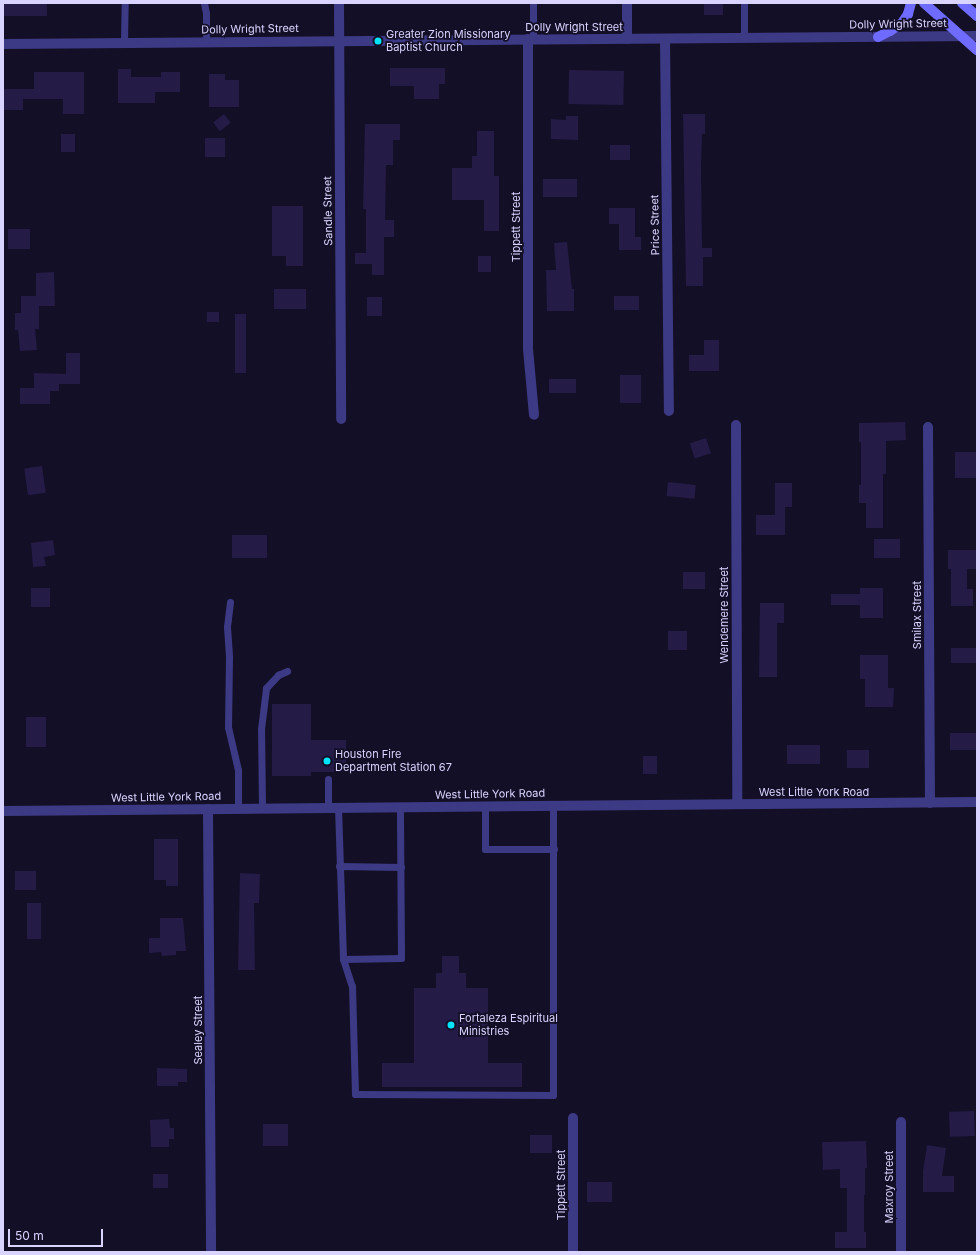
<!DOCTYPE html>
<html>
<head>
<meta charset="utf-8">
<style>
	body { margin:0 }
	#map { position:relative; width:980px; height:1255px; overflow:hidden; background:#130f26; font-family:Inter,sans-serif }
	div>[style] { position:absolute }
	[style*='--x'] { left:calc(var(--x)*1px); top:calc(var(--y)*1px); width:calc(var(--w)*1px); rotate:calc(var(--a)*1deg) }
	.building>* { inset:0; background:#241b47; transform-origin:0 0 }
	.service>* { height:7px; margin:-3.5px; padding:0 3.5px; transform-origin:3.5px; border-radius:3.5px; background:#3d3a85 }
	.minor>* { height:10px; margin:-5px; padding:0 5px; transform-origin:5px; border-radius:5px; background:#3d3a85 }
	.tertiary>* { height:10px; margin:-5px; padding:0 5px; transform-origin:5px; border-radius:5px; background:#3d3a85 }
	.secondary>* { height:10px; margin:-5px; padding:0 5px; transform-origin:5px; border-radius:5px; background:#6f6bff }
	.dots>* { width:11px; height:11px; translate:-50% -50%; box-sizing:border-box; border:2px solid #130f26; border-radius:50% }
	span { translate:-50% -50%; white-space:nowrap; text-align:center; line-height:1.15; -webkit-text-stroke:3.5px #130f26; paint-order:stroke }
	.street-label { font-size:11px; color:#d9d4ff }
	.poi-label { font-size:11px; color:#d9d4ff }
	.left { translate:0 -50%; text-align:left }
	.frame { position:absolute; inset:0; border:4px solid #d9d4ff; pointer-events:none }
	.scale { position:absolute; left:8px; top:1229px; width:95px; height:18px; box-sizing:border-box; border:2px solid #d9d4ff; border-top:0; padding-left:5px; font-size:12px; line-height:14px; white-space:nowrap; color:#d9d4ff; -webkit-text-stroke:3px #130f26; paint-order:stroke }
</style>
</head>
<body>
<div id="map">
	<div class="building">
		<i style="left:3px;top:3px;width:44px;height:13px"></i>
		<i style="left:704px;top:3px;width:19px;height:12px"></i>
		<i style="clip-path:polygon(390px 68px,445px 68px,445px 84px,439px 84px,439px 99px,414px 99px,414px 86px,390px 86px)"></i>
		<i style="clip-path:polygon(118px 69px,131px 69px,131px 77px,161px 77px,161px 72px,180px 72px,180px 92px,155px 92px,155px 103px,118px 103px)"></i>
		<i style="left:569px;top:70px;width:55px;height:34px;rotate:1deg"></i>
		<i style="clip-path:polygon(34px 72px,84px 72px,84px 114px,63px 114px,63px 99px,23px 99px,23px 110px,4px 110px,4px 89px,34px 89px)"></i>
		<i style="clip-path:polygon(209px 74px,225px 74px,225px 80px,239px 80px,239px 107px,209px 107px)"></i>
		<i style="left:224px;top:114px;width:11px;height:14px;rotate:52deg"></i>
		<i style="clip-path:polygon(683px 114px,705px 114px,705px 134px,702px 134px,701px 168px,702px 248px,712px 248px,712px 257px,703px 257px,703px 286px,686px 286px)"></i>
		<i style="clip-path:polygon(566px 116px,578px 116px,578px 140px,551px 139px,551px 119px,566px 120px)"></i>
		<i style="clip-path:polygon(365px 124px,400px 124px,400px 140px,393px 140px,393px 165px,386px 165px,385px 220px,394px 220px,394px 237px,384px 237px,384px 275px,372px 275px,372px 264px,355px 264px,355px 253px,366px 253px,366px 209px,363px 209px)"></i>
		<i style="clip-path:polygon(477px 131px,494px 131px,494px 176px,499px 176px,499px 231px,484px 231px,484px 200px,452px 200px,452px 168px,472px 168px,472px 156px,477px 156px)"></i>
		<i style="left:61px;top:134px;width:14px;height:18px"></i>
		<i style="left:205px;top:138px;width:20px;height:19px"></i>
		<i style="left:610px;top:145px;width:20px;height:15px"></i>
		<i style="left:543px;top:179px;width:34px;height:18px"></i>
		<i style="clip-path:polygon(272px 206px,303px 206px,303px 266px,286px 266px,286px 256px,272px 256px)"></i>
		<i style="clip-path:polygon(609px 208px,635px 208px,635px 237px,641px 237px,641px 250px,619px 250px,619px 224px,609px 224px)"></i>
		<i style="left:8px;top:229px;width:22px;height:20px"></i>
		<i style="clip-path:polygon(567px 242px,572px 289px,574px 289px,574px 311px,547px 311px,546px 270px,556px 270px,554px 243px)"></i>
		<i style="left:478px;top:256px;width:13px;height:16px"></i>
		<i style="clip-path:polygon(54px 272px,55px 306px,39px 306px,39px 329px,35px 329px,37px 350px,20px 351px,18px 330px,15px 330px,15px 313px,21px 313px,21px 296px,36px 296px,36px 273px)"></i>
		<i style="left:274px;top:289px;width:32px;height:20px"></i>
		<i style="left:614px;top:296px;width:25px;height:14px"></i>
		<i style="left:367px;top:297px;width:15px;height:19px"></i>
		<i style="left:207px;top:312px;width:12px;height:10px"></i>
		<i style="left:235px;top:314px;width:11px;height:59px"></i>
		<i style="clip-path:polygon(704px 340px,719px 340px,719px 371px,689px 371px,689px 355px,704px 355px)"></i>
		<i style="clip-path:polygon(66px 353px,80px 353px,80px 384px,59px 384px,59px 391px,50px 391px,50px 404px,20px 404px,20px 388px,34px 388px,34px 373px,66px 374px)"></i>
		<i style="left:620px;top:375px;width:21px;height:28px"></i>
		<i style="left:549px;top:379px;width:27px;height:14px"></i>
		<i style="clip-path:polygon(905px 422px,906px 440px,886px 441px,886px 474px,883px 474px,883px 528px,866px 528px,866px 503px,859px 503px,859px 485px,861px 485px,861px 442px,859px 442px,859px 423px)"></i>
		<i style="left:706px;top:438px;width:16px;height:17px;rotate:72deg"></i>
		<i style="left:955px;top:452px;width:22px;height:26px"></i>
		<i style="left:42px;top:466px;width:27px;height:18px;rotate:82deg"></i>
		<i style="left:668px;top:482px;width:28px;height:14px;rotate:6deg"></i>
		<i style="clip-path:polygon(775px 483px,792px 483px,792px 507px,785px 507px,785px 535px,756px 535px,756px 515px,775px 515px)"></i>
		<i style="left:232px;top:535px;width:35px;height:23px"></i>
		<i style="left:874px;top:539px;width:26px;height:19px"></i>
		<i style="clip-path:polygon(53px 540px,55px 555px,44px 557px,46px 566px,33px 567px,31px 543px)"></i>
		<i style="clip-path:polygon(948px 550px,977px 550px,977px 569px,967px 569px,967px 589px,973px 589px,973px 606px,951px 606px,951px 569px,948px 569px)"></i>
		<i style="left:683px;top:572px;width:22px;height:17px"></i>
		<i style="left:31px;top:588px;width:19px;height:19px"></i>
		<i style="clip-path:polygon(860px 588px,883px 588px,883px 618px,860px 618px,860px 605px,831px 605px,831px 594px,860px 594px)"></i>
		<i style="clip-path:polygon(760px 603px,784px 603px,784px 623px,777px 623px,777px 677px,759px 677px)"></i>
		<i style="left:668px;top:631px;width:19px;height:19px"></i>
		<i style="left:951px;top:648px;width:26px;height:15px"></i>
		<i style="clip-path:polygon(860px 655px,888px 655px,888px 688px,894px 688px,893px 707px,865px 707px,865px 679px,860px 679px)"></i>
		<i style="clip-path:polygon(272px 704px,311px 704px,311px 740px,346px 740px,346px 772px,311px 772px,311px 776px,272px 776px)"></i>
		<i style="left:26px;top:717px;width:20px;height:30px"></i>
		<i style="left:950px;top:733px;width:27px;height:17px"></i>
		<i style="left:787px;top:745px;width:33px;height:19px"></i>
		<i style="left:847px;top:750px;width:22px;height:18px"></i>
		<i style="left:643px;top:756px;width:14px;height:18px"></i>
		<i style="clip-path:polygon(154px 839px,178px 839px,178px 886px,166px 886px,166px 880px,154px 880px)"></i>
		<i style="left:15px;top:871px;width:21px;height:19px"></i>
		<i style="clip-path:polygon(240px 873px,260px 874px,259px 903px,254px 903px,255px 970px,238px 970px)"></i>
		<i style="left:27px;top:903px;width:14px;height:36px"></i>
		<i style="clip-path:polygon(160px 918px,183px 918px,186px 951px,176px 951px,176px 955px,162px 956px,161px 952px,149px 953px,149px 938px,160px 938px)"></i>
		<i style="clip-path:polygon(442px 956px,459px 956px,459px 973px,466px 973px,466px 988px,488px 988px,488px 1063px,522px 1063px,522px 1087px,382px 1087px,382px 1063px,414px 1063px,414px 988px,436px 988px,436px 973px,442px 973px)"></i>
		<i style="clip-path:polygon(157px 1068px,187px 1069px,187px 1082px,178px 1082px,178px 1086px,157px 1086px)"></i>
		<i style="left:974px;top:1111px;width:25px;height:25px;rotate:88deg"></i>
		<i style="clip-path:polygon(169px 1119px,170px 1128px,174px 1128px,174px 1139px,169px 1139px,169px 1147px,151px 1147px,150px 1120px)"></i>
		<i style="left:263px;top:1124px;width:25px;height:22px"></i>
		<i style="left:530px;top:1135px;width:22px;height:18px"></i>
		<i style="clip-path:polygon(866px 1141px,867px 1168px,865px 1168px,865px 1195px,864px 1195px,864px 1232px,866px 1232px,866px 1248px,835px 1248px,835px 1232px,847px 1232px,847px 1188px,840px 1188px,840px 1169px,823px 1170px,822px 1142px)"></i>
		<i style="clip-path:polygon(927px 1145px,946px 1148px,942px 1176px,954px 1176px,954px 1192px,923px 1192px,923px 1171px)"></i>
		<i style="left:153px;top:1174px;width:15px;height:14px"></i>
		<i style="left:587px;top:1182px;width:25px;height:20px"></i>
	</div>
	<div class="service">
		<i style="--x:204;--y:3;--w:10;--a:79"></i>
		<i style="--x:206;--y:13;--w:28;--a:90"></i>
		<i style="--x:533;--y:3;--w:36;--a:90"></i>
		<i style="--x:744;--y:3;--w:35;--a:90"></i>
		<i style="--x:124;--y:42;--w:39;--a:-89"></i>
		<i style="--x:230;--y:602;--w:25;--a:97"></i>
		<i style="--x:227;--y:627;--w:30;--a:86"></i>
		<i style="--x:229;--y:657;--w:70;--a:90.8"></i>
		<i style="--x:228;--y:727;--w:44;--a:76.9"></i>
		<i style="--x:238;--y:770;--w:38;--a:90"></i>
		<i style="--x:328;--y:779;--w:28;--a:90"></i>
		<i style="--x:485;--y:805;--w:44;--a:90"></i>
		<i style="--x:485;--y:849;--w:69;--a:0"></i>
		<i style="--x:262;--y:807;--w:78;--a:-90.7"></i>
		<i style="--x:261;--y:729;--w:41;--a:-83"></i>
		<i style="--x:266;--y:688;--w:18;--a:-47"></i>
		<i style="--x:278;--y:675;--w:10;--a:-24"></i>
		<i style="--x:338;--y:807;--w:152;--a:88.1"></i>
		<i style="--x:343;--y:959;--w:58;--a:-1"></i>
		<i style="--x:401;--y:958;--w:151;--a:-90.4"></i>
		<i style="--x:339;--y:866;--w:62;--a:0.9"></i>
		<i style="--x:343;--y:959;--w:28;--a:72"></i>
		<i style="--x:352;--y:986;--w:108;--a:88.4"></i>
		<i style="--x:355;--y:1094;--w:198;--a:0.3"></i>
		<i style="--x:553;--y:1095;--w:290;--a:-90"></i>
	</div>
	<div class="minor">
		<i style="--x:339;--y:3;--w:416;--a:89.7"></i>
		<i style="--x:627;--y:3;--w:36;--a:90"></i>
		<i style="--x:528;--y:39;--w:310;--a:90"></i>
		<i style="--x:528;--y:349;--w:66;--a:84.8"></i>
		<i style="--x:665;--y:39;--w:372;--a:89.4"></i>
		<i style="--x:736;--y:425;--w:379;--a:89.8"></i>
		<i style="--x:928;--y:427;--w:376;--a:89.7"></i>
		<i style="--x:901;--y:1122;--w:130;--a:90"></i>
		<i style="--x:573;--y:1252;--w:134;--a:-90"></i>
	</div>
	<div class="tertiary">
		<i style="--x:3;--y:44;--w:974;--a:-0.47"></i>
		<i style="--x:208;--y:809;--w:443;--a:89.6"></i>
		<i style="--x:3;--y:811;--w:974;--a:-0.53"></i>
	</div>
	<div class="secondary">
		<i style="--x:924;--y:3;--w:71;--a:41.6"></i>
		<i style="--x:962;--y:3;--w:20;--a:41"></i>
		<i style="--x:878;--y:37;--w:13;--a:-27"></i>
		<i style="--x:890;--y:31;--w:14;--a:-34"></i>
		<i style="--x:902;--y:23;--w:11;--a:-56"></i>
		<i style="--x:908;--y:14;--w:11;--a:-75"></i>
	</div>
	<div class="dots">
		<i style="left:378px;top:41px;background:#00e5ff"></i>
		<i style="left:327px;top:761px;background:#00e5ff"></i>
		<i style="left:451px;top:1025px;background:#00e5ff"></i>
	</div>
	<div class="street-label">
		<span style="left:898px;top:24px;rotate:-1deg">Dolly Wright Street</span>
		<span style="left:574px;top:27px">Dolly Wright Street</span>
		<span style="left:250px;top:29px;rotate:-1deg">Dolly Wright Street</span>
		<span style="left:328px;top:211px;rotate:-91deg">Sandle Street</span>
		<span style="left:655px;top:225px;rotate:-91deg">Price Street</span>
		<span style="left:516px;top:227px;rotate:-90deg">Tippett Street</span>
		<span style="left:724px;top:615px;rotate:-90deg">Wendemere Street</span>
		<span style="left:917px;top:615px;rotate:-90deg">Smilax Street</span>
		<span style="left:814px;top:792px">West Little York Road</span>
		<span style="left:490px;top:794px;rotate:-1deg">West Little York Road</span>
		<span style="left:166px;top:797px;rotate:-1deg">West Little York Road</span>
		<span style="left:198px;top:1030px;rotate:-90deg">Sealey Street</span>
		<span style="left:561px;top:1185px;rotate:-90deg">Tippett Street</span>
		<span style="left:889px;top:1187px;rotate:-90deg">Maxroy Street</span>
	</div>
	<div class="poi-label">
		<span class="left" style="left:386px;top:41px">Greater Zion Missionary<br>Baptist Church</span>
		<span class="left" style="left:335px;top:761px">Houston Fire<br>Department Station 67</span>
		<span class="left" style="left:459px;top:1025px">Fortaleza Espiritual<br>Ministries</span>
	</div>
	<div class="frame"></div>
	<div class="scale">50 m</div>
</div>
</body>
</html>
